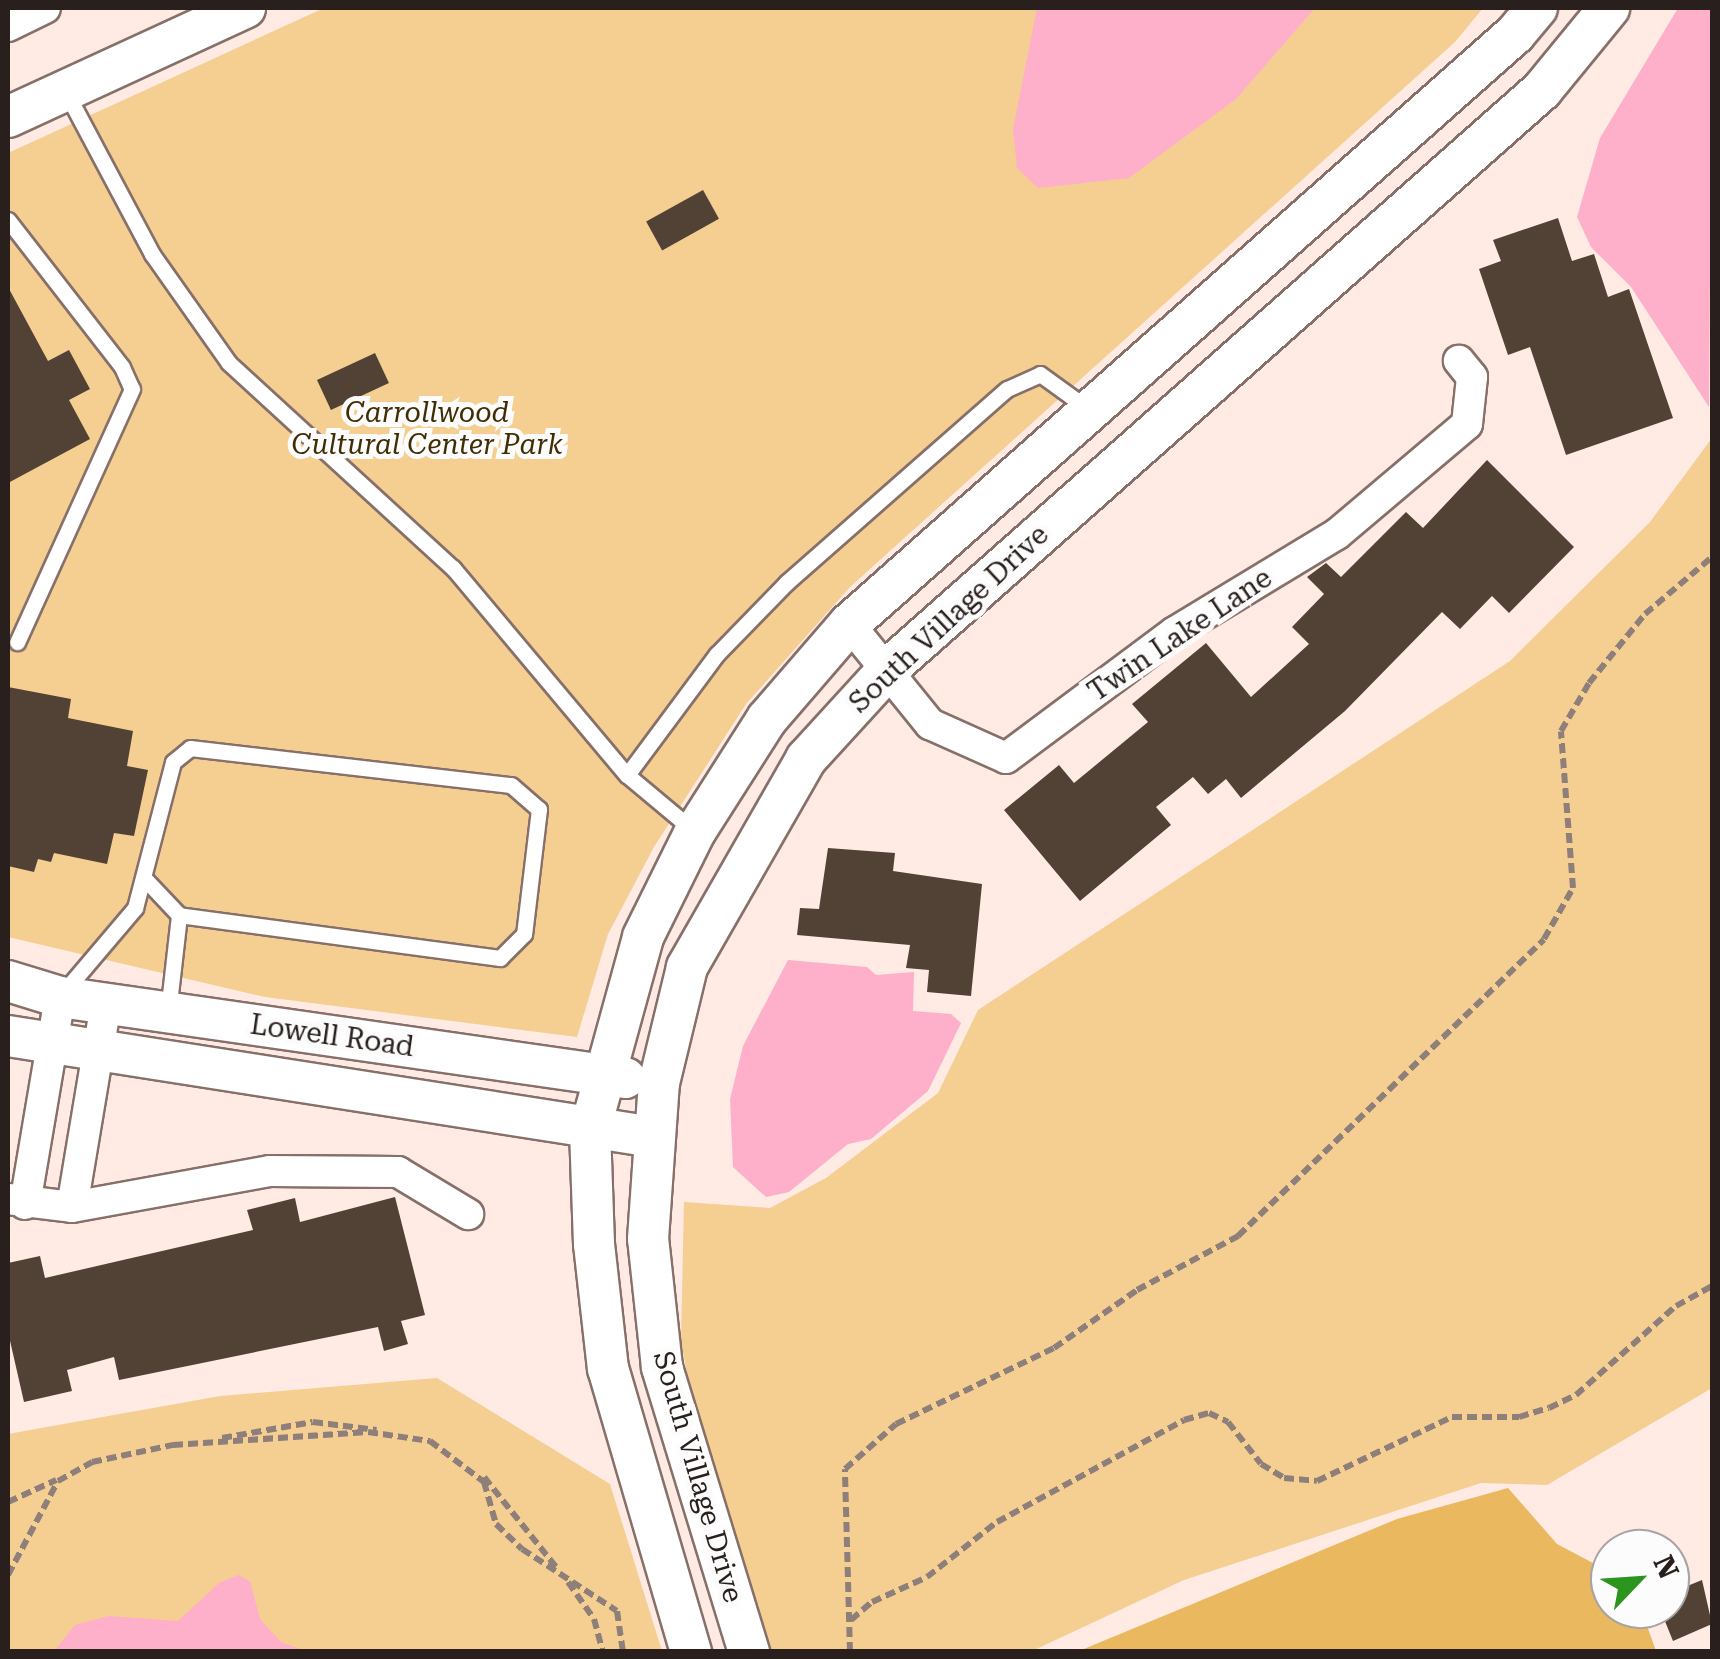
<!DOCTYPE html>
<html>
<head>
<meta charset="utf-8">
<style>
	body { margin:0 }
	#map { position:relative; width:1720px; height:1659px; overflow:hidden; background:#ffeae4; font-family:"Roboto Serif",serif }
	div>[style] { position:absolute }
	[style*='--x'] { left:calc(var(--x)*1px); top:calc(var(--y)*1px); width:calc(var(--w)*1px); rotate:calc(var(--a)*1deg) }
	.green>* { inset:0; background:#f4cf91 }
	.forest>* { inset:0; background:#eab85f }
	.water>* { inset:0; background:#feafc9 }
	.building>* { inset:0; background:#524236; transform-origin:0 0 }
	.path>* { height:6px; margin-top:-3px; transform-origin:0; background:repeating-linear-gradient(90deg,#8e7f7b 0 10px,transparent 0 15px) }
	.roads { filter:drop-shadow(2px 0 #867069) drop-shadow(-2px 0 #867069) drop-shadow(0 2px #867069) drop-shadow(0 -2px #867069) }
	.lane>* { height:15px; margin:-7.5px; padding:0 7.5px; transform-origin:7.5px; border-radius:7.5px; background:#fff }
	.street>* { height:30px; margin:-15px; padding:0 15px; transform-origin:15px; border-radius:15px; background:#fff }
	.secondary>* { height:40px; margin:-20px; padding:0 20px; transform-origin:20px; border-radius:20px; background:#fff }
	span { translate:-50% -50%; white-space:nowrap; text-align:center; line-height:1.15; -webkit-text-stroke:10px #fcfcfc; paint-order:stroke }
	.park-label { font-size:28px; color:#412d04; font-style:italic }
	.street-label { font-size:28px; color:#29201d }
	.frame { position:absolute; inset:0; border:10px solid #29201d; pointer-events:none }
	.north { position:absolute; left:1590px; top:1529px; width:100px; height:100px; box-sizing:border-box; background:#fcfcfc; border:2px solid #a8a4a3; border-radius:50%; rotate:65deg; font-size:28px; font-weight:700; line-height:40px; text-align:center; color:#29201d }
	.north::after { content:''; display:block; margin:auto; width:35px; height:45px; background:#2b951d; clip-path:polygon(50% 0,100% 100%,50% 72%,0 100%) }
</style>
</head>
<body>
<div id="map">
	<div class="green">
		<i style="clip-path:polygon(324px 8px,1483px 8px,1455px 42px,850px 587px,746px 704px,654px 847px,608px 934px,577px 1037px,265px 997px,8px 937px,8px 153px)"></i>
		<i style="clip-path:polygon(1712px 438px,1712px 1388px,1547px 1485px,1481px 1483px,1184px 1580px,1032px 1651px,770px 1651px,693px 1405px,681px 1341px,684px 1202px,770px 1208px,826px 1178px,938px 1093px,978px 1010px,1510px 661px,1650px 522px)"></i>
		<i style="clip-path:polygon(437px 1378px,610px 1484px,662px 1651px,8px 1652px,8px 1434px,220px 1396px)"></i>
	</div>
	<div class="forest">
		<i style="clip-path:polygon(1508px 1488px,1557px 1544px,1610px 1572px,1610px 1609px,1641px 1609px,1656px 1651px,1079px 1651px,1397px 1519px)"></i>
	</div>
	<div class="water">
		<i style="clip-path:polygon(1037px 8px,1315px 8px,1236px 99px,1129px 178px,1038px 188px,1017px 168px,1013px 129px)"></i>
		<i style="clip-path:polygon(1678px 8px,1712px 8px,1709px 407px,1631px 287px,1591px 247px,1577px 217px,1600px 138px)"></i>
		<i style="clip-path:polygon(788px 960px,867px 967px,876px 975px,914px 972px,913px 1011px,951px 1014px,961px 1023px,928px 1091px,871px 1139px,848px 1144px,789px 1192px,766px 1197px,733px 1167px,730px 1099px,743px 1046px)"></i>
		<i style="clip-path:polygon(238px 1575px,250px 1581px,260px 1619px,281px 1642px,305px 1651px,377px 1651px,54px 1651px,75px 1625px,109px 1616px,178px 1621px,219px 1583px)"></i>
	</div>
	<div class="building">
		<i style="left:703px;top:190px;width:33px;height:65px;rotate:61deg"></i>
		<i style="clip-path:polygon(1558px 218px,1572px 261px,1594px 254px,1608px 297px,1629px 289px,1673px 418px,1566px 455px,1530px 347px,1508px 355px,1479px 269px,1501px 261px,1493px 240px)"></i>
		<i style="clip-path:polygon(8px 287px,48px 361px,69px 350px,90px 389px,69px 400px,90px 439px,8px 483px)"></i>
		<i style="left:375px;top:353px;width:33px;height:64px;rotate:65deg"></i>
		<i style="clip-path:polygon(1487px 460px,1574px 547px,1509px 613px,1492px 596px,1460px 629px,1442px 612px,1345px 711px,1241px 798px,1226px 779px,1208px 794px,1193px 777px,1156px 807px,1171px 825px,1080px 901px,1004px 810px,1059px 765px,1074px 783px,1148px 722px,1132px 704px,1206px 643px,1251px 697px,1309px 644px,1292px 627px,1324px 594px,1307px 577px,1326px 563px,1341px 577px,1406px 512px,1423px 528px)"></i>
		<i style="clip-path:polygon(8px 687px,71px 699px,68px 718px,133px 731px,127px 766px,148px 770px,134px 836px,114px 833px,107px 864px,54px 853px,51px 862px,38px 859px,34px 872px,8px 866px)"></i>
		<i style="clip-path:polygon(828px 848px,895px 853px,893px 871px,982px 884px,971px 996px,927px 992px,929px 970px,906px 968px,910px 945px,797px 935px,800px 908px,819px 909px)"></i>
		<i style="clip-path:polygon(395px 1197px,425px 1315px,401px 1321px,408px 1344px,384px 1351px,378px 1327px,119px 1380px,114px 1357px,67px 1370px,72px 1391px,24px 1402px,8px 1332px,8px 1263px,40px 1256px,45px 1278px,253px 1230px,247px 1210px,295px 1198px,300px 1222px)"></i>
		<i style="clip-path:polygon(1702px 1580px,1712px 1624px,1673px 1641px,1660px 1609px,1670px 1609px,1670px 1593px)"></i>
	</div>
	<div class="path">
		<i style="--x:222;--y:1438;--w:92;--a:-10"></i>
		<i style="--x:313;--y:1422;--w:64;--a:7.1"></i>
		<i style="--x:484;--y:1477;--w:117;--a:51.3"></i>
		<i style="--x:8;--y:1502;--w:53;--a:-24.6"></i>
		<i style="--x:8;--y:1575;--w:106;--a:-62"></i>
		<i style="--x:58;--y:1481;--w:39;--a:-29"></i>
		<i style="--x:92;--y:1462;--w:83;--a:-11.9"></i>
		<i style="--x:173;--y:1445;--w:195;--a:-3.8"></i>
		<i style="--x:368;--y:1432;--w:63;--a:8.3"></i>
		<i style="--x:430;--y:1441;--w:68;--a:37.2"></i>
		<i style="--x:484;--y:1482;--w:44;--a:74.1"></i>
		<i style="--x:496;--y:1524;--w:36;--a:44"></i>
		<i style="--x:522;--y:1549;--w:113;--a:33.1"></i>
		<i style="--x:617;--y:1611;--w:41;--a:81.7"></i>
		<i style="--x:568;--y:1582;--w:45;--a:54.9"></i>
		<i style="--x:594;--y:1619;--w:34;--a:75"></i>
		<i style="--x:851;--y:1620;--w:28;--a:-41"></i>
		<i style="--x:872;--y:1602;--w:60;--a:-24.4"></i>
		<i style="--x:927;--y:1577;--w:89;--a:-38.2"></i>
		<i style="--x:997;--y:1522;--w:213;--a:-28.6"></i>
		<i style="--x:1184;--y:1420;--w:26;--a:-16"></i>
		<i style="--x:1209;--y:1413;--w:21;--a:25"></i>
		<i style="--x:1228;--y:1422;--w:53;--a:51.8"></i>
		<i style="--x:1261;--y:1464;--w:27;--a:31"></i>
		<i style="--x:1284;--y:1478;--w:33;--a:5"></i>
		<i style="--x:1317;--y:1481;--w:149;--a:-25.4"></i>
		<i style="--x:1452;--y:1417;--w:67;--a:0"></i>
		<i style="--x:1519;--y:1417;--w:31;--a:-17"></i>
		<i style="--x:1549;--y:1408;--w:30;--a:-26"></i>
		<i style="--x:1576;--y:1395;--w:134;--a:-41.7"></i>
		<i style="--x:1676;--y:1306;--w:41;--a:-29.1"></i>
		<i style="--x:850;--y:1652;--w:183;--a:-91.6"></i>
		<i style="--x:845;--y:1469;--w:68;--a:-41.4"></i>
		<i style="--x:896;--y:1424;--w:175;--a:-25.7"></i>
		<i style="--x:1054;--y:1348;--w:101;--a:-34.9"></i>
		<i style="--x:1137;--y:1290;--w:115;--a:-28.1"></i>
		<i style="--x:1238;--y:1236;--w:426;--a:-44.1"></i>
		<i style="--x:1544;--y:939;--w:59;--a:-60.4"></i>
		<i style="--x:1573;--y:888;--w:157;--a:-94.4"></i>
		<i style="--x:1561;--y:731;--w:56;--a:-59.7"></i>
		<i style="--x:1589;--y:683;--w:89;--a:-50.9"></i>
		<i style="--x:1645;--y:614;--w:88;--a:-40.4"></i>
	</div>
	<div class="roads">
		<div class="lane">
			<i style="--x:67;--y:94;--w:181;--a:62"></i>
			<i style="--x:152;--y:254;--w:133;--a:54.8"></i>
			<i style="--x:229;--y:363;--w:304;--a:42.5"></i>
			<i style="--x:453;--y:568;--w:270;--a:50"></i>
			<i style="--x:627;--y:775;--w:87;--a:39.9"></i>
			<i style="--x:8;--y:220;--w:186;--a:52.2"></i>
			<i style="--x:122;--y:367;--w:24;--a:66"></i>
			<i style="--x:132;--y:389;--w:278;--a:114.4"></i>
			<i style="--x:627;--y:775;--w:151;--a:-53.4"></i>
			<i style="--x:717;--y:654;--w:99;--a:-45.8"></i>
			<i style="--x:786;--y:583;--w:294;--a:-41.3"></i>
			<i style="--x:1007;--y:389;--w:36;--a:-24"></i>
			<i style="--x:1040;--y:374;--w:58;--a:35.9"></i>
			<i style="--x:62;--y:994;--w:113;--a:-49.7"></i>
			<i style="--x:135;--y:908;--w:151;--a:-75.4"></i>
			<i style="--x:173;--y:762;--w:22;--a:-39"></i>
			<i style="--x:190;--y:748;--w:323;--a:6.6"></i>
			<i style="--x:511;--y:785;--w:37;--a:41"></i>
			<i style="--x:539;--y:809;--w:126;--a:96.8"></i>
			<i style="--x:524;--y:934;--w:34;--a:135"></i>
			<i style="--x:500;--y:958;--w:324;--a:-172.4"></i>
			<i style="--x:179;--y:915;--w:47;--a:-133.3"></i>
			<i style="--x:168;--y:1012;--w:98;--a:-83.5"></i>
		</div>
		<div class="street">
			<i style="--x:8;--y:26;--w:41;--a:-25.9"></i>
			<i style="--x:849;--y:624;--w:129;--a:51"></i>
			<i style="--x:930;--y:724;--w:83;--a:24.1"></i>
			<i style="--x:1006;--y:758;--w:211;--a:-36.7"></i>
			<i style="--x:1175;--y:632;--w:189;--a:-31.2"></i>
			<i style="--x:1337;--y:534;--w:170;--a:-40.2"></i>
			<i style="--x:1467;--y:424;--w:47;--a:-83.9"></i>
			<i style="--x:1472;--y:377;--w:21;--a:-129"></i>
			<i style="--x:8;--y:1199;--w:64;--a:7.1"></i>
			<i style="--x:72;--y:1207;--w:201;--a:-10.3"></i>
			<i style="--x:270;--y:1171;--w:128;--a:0.4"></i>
			<i style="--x:398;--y:1172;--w:82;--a:31"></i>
			<i style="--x:25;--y:1204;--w:210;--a:-80.4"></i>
			<i style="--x:72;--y:1207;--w:206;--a:-80.5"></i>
		</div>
		<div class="secondary">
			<i style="--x:8;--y:117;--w:261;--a:-24.7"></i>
			<i style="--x:8;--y:981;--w:54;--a:17.1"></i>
			<i style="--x:60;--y:997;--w:571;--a:8.16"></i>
			<i style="--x:8;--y:1036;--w:653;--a:8.9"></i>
			<i style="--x:691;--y:1652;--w:295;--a:-106.3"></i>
			<i style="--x:608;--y:1369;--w:126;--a:-96.4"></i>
			<i style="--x:594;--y:1244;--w:114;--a:-92"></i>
			<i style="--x:590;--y:1130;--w:200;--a:-74.6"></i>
			<i style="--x:643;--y:937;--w:117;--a:-63.7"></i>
			<i style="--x:695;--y:832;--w:134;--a:-57.5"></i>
			<i style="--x:767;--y:719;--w:125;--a:-49.2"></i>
			<i style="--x:849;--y:624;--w:890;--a:-41.54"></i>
			<i style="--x:1515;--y:34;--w:34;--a:-50"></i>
			<i style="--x:749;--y:1652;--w:298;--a:-107"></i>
			<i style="--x:662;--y:1367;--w:129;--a:-96.2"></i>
			<i style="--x:648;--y:1239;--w:156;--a:-86"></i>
			<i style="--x:659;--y:1083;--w:119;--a:-76.4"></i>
			<i style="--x:687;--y:967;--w:240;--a:-60.2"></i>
			<i style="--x:806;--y:759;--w:123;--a:-47.6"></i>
			<i style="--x:889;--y:668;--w:872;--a:-41.51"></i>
			<i style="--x:1542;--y:90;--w:106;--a:-50.7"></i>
		</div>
	</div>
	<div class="park-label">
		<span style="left:427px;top:429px">Carrollwood<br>Cultural Center Park</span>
	</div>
	<div class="street-label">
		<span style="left:949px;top:619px;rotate:-43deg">South Village Drive</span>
		<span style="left:1180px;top:635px;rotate:-34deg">Twin Lake Lane</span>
		<span style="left:332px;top:1036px;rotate:8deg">Lowell Road</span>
		<span style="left:698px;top:1477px;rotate:74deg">South Village Drive</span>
	</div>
	<div class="frame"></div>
	<div class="north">N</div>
</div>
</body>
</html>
